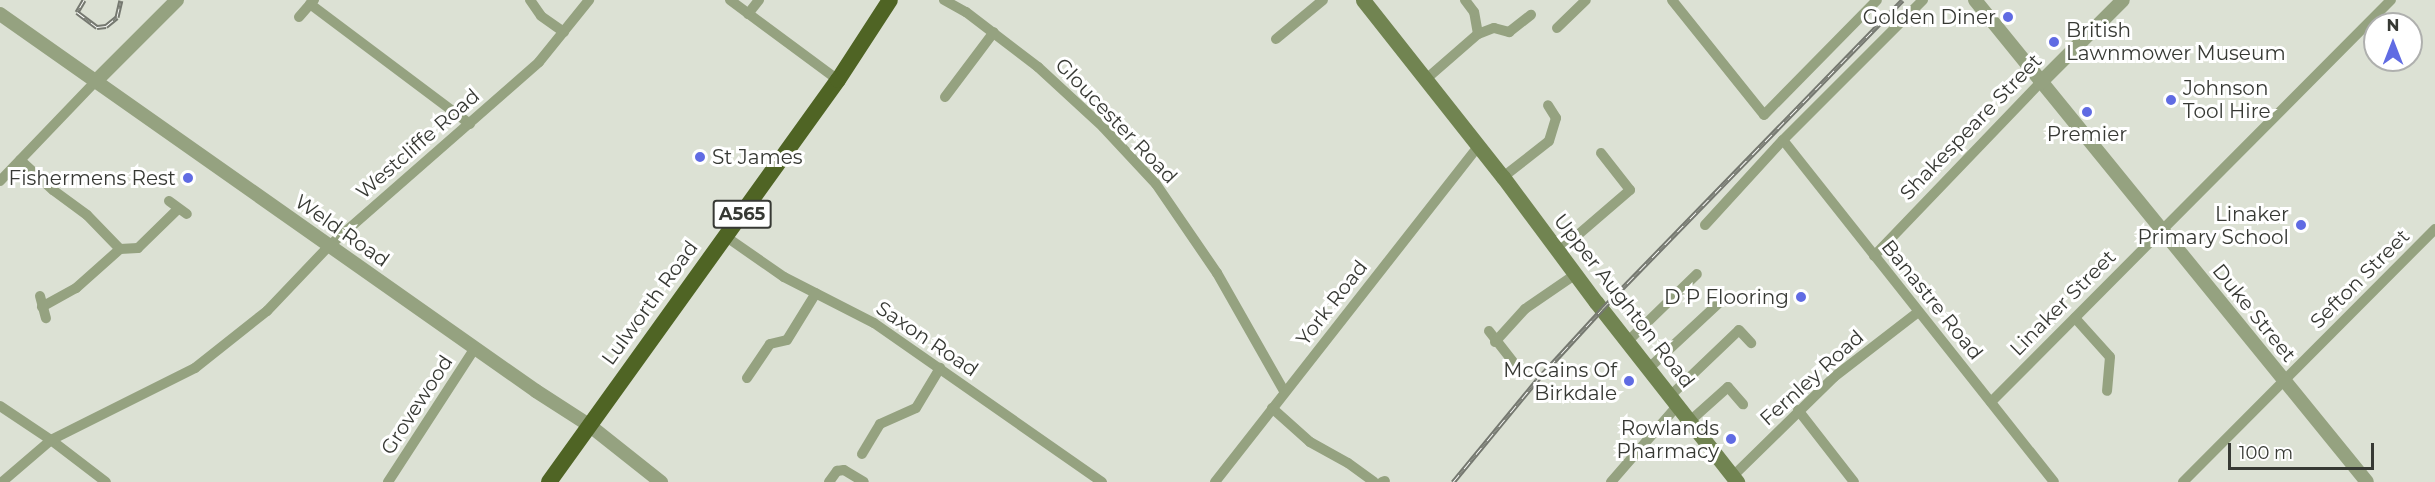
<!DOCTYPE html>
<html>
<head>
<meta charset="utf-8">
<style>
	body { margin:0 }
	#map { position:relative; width:2435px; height:482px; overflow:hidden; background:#dce1d4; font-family:Montserrat,sans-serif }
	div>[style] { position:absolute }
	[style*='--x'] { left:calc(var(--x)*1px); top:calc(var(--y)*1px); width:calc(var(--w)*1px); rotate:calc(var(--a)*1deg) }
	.minor>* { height:10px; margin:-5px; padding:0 5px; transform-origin:5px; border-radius:5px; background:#95a280 }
	.tertiary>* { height:14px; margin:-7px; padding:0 7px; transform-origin:7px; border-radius:7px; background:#95a280 }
	.secondary>* { height:15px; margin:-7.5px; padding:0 7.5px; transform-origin:7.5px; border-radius:7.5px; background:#718451 }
	.trunk>* { height:16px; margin:-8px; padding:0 8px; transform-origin:8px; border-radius:8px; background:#4f6424 }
	.rail>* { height:5px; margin-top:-2.5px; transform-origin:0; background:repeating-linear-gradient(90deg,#fff 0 9px,#757870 0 18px); box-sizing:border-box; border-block:2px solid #757870 }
	.dots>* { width:16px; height:16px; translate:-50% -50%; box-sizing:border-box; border:3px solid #fff; border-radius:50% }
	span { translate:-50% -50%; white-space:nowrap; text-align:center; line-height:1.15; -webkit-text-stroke:6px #fff; paint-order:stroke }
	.shield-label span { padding:2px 4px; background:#fff; border:2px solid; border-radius:4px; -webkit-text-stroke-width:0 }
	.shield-label { font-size:18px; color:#373934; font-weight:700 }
	.poi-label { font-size:20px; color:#373934 }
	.right { translate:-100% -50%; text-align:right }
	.left { translate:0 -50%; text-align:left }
	.street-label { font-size:20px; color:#373934 }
	.north { position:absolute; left:2363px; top:12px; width:60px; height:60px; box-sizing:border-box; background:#fff; border:2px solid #afb0ae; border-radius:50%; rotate:0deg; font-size:16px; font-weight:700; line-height:24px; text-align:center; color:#373934 }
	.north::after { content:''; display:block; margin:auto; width:21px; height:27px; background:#606be3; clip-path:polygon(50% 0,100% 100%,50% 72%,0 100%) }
	.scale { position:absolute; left:2228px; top:443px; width:146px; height:27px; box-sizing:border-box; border:3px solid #373934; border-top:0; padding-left:8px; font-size:18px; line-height:21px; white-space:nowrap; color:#373934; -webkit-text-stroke:4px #fff; paint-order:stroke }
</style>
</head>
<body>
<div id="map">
	<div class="minor">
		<i style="--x:530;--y:0;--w:19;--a:55"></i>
		<i style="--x:541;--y:16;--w:28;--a:35"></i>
		<i style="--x:730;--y:0;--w:134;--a:36.5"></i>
		<i style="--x:944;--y:0;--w:25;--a:29"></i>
		<i style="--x:966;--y:12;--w:91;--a:37.4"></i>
		<i style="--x:1038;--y:67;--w:88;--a:42.7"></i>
		<i style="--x:1103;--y:127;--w:78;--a:47.1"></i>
		<i style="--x:1156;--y:184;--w:108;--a:55.6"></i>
		<i style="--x:1217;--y:273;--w:136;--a:60.4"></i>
		<i style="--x:1672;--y:0;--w:147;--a:51.3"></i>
		<i style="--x:1764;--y:115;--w:161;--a:-45.5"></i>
		<i style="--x:310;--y:4;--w:200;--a:36.9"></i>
		<i style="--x:748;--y:14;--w:18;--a:-52"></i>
		<i style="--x:299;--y:17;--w:23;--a:-49"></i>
		<i style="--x:1557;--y:28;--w:40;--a:-44"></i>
		<i style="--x:1478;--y:34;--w:17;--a:-21"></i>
		<i style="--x:1494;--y:28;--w:16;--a:15"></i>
		<i style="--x:1509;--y:32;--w:28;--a:-38"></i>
		<i style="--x:1276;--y:39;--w:61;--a:-39.7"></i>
		<i style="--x:1425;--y:80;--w:70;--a:-41"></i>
		<i style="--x:1478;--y:34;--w:22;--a:-100"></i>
		<i style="--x:1474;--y:12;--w:15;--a:-127"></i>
		<i style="--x:945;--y:97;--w:81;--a:-53"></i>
		<i style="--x:1783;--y:140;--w:436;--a:51.6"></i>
		<i style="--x:20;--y:160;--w:45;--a:42.3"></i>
		<i style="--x:53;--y:190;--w:42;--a:36.3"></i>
		<i style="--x:87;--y:215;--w:47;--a:45.9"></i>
		<i style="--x:120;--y:249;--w:59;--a:138.4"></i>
		<i style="--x:76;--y:288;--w:39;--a:151"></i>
		<i style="--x:1503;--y:177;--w:58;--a:-38"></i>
		<i style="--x:1549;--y:141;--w:24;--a:-73"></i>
		<i style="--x:1556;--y:118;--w:15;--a:-122"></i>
		<i style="--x:0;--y:181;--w:137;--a:-46.2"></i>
		<i style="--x:169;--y:201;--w:22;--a:36"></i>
		<i style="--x:1705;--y:225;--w:115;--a:-47.5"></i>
		<i style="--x:1783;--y:140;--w:198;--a:-45"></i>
		<i style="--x:725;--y:236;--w:72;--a:34.8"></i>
		<i style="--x:784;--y:277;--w:101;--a:27.1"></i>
		<i style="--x:874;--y:323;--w:278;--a:34.9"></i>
		<i style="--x:120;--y:249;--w:18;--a:-3"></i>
		<i style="--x:138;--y:248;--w:56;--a:-44.3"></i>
		<i style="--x:1558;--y:252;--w:95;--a:-40.7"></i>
		<i style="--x:1630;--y:190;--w:47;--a:-128.1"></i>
		<i style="--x:1874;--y:256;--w:240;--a:-46.2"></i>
		<i style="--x:40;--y:296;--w:23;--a:75"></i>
		<i style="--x:2075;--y:318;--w:52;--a:48.1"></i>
		<i style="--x:2110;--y:357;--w:34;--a:95"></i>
		<i style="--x:1489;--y:331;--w:39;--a:52"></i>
		<i style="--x:1628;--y:341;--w:96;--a:-44.2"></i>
		<i style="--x:1495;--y:342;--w:45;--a:-47.7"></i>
		<i style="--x:1525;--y:309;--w:62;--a:-34.5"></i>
		<i style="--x:1649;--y:368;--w:96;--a:-42.9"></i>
		<i style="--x:747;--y:378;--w:41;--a:-55.9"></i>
		<i style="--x:770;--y:344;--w:17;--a:-13"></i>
		<i style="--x:787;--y:340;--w:55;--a:-58.3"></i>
		<i style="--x:1670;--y:396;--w:95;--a:-43.7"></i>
		<i style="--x:1739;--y:330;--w:18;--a:47"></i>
		<i style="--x:1991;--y:402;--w:567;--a:-45.14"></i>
		<i style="--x:0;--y:406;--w:61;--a:33.7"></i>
		<i style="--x:51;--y:440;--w:69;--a:37.4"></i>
		<i style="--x:1272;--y:408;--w:51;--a:41.8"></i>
		<i style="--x:1310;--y:442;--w:43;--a:28.9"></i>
		<i style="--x:1348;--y:463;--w:32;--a:36"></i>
		<i style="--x:1798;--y:410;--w:91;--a:52.1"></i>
		<i style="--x:1690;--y:421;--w:51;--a:-41.8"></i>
		<i style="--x:1728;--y:387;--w:23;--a:49"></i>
		<i style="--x:862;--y:454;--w:35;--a:-59"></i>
		<i style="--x:880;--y:424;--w:39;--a:-24"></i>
		<i style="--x:916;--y:408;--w:47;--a:-59"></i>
		<i style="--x:1733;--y:476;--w:141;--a:-44.4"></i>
		<i style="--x:1834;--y:377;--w:106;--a:-37.7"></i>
		<i style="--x:2;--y:482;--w:65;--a:-40.6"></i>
		<i style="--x:51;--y:440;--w:161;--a:-26.6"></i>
		<i style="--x:195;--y:368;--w:92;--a:-38.4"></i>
		<i style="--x:267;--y:311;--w:90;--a:-46.4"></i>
		<i style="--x:329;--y:246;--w:279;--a:-41.2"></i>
		<i style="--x:539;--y:62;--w:80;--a:-51.1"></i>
		<i style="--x:388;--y:482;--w:160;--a:-57"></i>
		<i style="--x:829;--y:482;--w:14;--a:-54"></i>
		<i style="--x:837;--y:471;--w:7;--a:-8"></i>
		<i style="--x:844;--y:470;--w:23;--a:31"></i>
		<i style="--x:1215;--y:482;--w:426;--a:-51.9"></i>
		<i style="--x:1382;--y:482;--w:3;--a:-18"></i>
		<i style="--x:1611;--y:482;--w:102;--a:-49"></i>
		<i style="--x:2183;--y:482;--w:357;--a:-45.1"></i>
	</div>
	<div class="tertiary">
		<i style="--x:1975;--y:0;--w:621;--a:50.88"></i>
		<i style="--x:0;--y:14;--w:655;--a:35.12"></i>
		<i style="--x:536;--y:391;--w:63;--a:32.7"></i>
		<i style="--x:589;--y:425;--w:92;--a:38.4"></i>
		<i style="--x:95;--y:82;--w:116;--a:-45"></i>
		<i style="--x:2040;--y:83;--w:117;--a:-45"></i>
	</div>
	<div class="secondary">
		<i style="--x:1363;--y:0;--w:226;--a:51.7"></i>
		<i style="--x:1503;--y:177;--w:156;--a:53.4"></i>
		<i style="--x:1596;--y:302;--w:229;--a:51.9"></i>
	</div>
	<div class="trunk">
		<i style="--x:549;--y:482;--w:495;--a:-54.3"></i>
		<i style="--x:838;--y:80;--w:95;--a:-57"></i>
	</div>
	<div class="rail">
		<i style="--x:84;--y:0;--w:14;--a:120"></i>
		<i style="--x:77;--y:12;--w:25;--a:37"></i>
		<i style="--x:97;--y:27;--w:9;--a:-6"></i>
		<i style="--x:106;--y:26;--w:14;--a:-39"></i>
		<i style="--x:117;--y:17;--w:17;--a:-77"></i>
		<i style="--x:1453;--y:482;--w:132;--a:-50.5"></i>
		<i style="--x:1537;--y:380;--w:96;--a:-47.5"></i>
		<i style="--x:1602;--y:309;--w:431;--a:-45.8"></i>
	</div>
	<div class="dots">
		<i style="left:2008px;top:17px;background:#606be3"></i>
		<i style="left:2054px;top:42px;background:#606be3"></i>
		<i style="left:2171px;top:100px;background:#606be3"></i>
		<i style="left:2087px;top:112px;background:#606be3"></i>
		<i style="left:700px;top:157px;background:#606be3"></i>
		<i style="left:188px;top:178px;background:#606be3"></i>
		<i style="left:2301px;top:225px;background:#606be3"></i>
		<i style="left:1801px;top:297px;background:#606be3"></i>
		<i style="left:1629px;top:381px;background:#606be3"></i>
		<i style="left:1731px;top:439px;background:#606be3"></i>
	</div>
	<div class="shield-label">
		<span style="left:742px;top:214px">A565</span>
	</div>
	<div class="poi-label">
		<span class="right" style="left:1996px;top:17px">Golden Diner</span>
		<span class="left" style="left:2066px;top:42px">British<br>Lawnmower Museum</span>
		<span class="left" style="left:2183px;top:100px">Johnson<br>Tool Hire</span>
		<span style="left:2087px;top:134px">Premier</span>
		<span class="left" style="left:712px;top:157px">St James</span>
		<span class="right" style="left:176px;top:178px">Fishermens Rest</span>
		<span class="right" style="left:2289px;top:226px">Linaker<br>Primary School</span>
		<span class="right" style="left:1789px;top:297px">D P Flooring</span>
		<span class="right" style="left:1617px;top:382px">McCains Of<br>Birkdale</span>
		<span class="right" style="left:1719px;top:440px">Rowlands<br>Pharmacy</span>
	</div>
	<div class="street-label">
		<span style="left:1116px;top:121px;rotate:46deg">Gloucester Road</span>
		<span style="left:1971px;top:127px;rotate:-46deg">Shakespeare Street</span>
		<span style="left:418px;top:144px;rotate:-41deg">Westcliffe Road</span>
		<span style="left:342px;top:231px;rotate:35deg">Weld Road</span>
		<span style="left:2360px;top:279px;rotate:-45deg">Sefton Street</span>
		<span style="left:1932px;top:300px;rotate:51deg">Banastre Road</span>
		<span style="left:1624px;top:301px;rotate:52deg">Upper Aughton Road</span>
		<span style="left:650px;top:303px;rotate:-54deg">Lulworth Road</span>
		<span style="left:1332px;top:303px;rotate:-52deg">York Road</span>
		<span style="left:2063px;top:303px;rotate:-45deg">Linaker Street</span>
		<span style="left:2254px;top:313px;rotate:51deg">Duke Street</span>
		<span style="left:927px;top:339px;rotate:34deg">Saxon Road</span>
		<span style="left:1812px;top:378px;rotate:-42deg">Fernley Road</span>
		<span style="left:417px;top:405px;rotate:-57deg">Grovewood</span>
	</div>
	<div class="north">N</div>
	<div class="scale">100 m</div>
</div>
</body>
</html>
